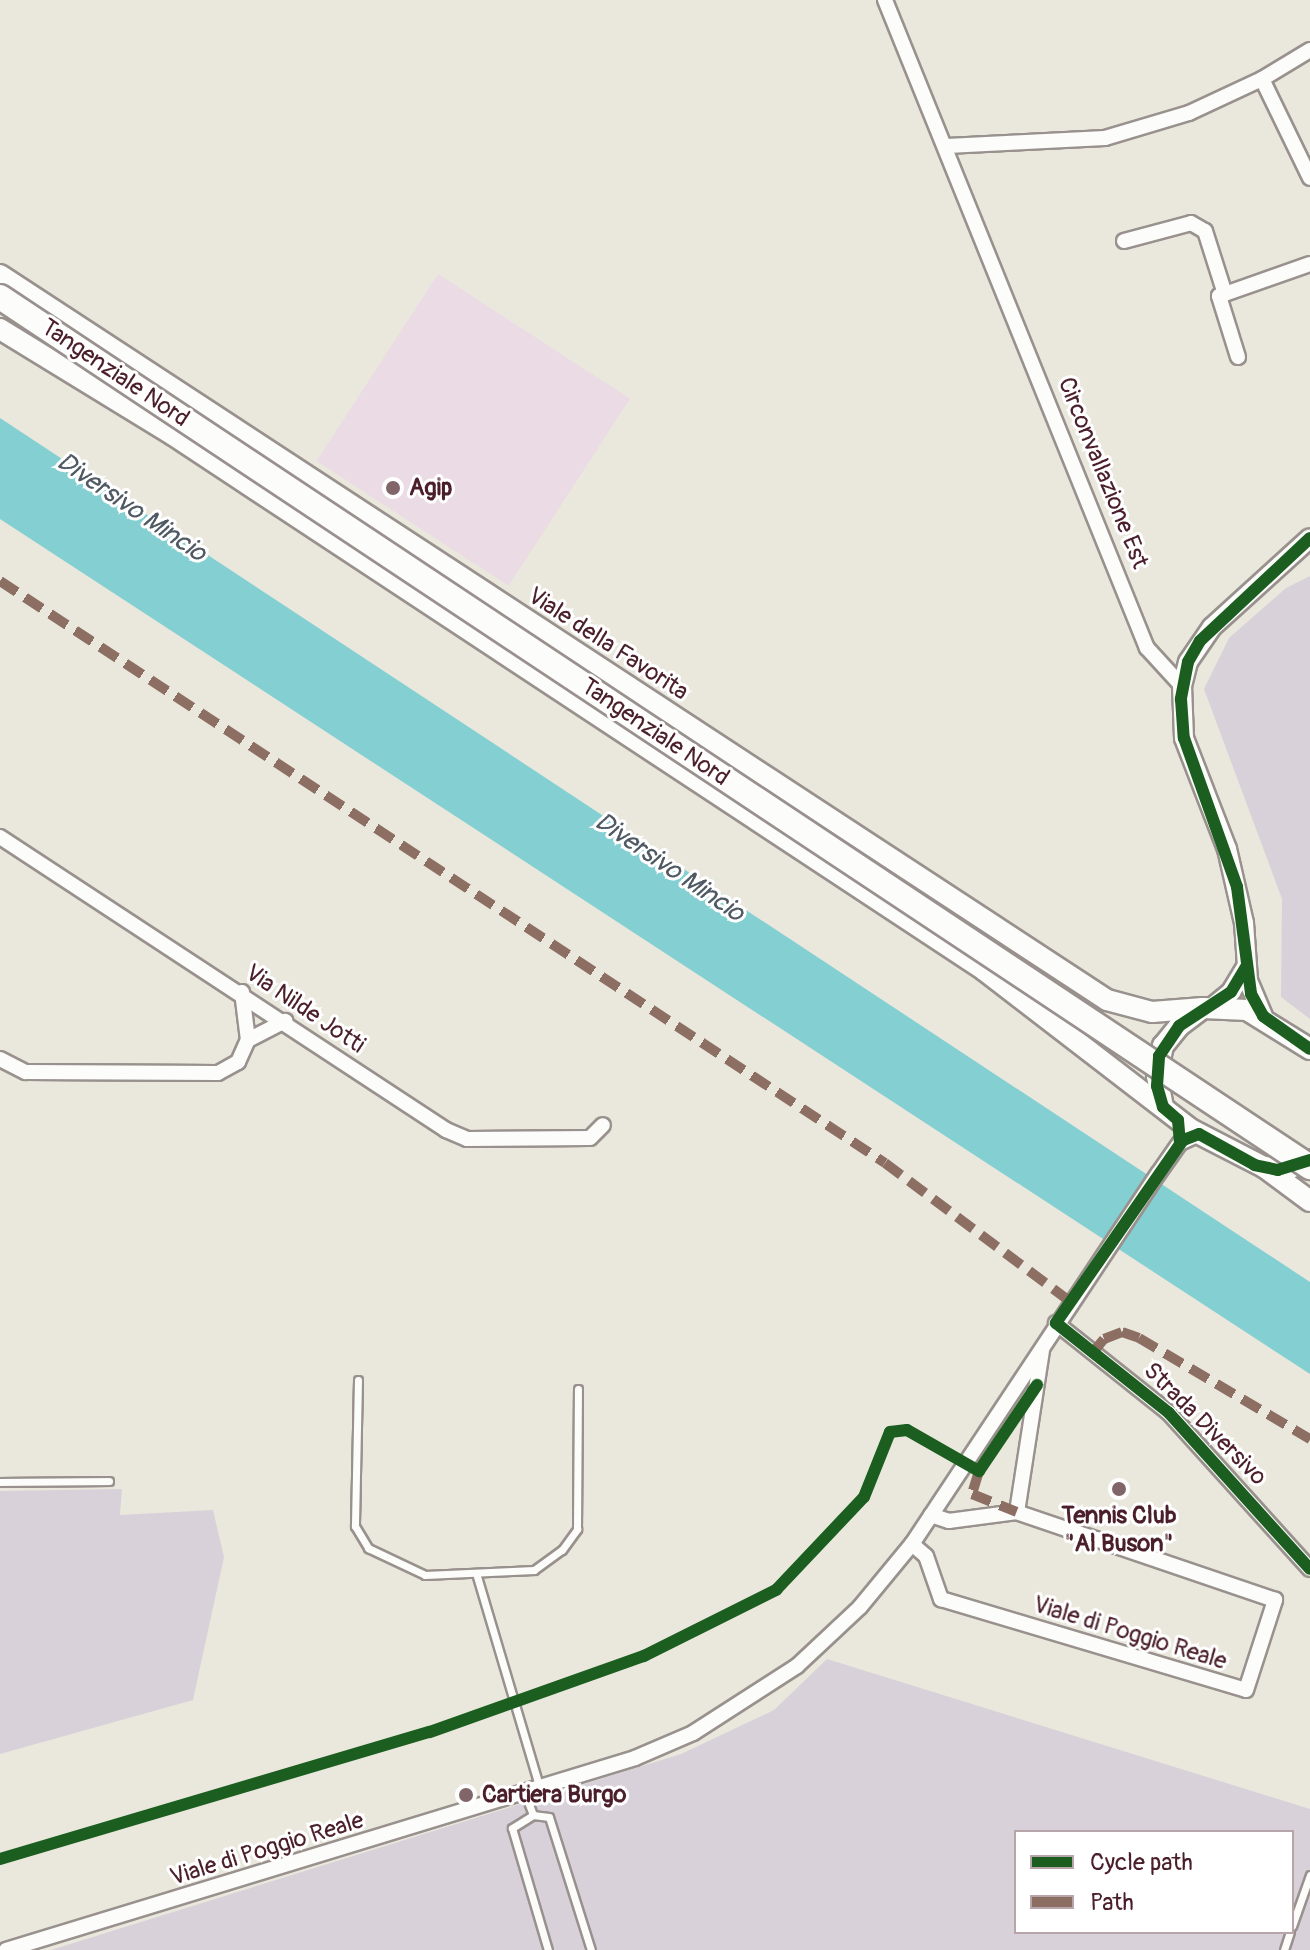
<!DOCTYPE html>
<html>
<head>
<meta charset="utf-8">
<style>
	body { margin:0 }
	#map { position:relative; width:1310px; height:1950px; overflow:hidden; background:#eae8dd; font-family:Pangolin,sans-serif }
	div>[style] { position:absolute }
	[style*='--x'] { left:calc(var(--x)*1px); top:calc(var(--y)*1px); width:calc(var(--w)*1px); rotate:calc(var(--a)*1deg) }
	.built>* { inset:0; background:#eadbe5; transform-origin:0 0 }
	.industrial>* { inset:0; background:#d8d1d9 }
	.water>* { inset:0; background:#83cfd2 }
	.roads { filter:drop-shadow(2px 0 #99918d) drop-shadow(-2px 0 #99918d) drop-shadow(0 2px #99918d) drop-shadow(0 -2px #99918d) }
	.service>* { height:7px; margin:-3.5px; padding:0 3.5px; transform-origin:3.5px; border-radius:3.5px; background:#fcfcfa }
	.minor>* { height:14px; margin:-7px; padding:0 7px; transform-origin:7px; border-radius:7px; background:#fcfcfa }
	.tertiary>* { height:18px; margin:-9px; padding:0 9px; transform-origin:9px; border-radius:9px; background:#fcfcfa }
	.secondary>* { height:20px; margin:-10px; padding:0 10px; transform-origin:10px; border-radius:10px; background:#fcfcfa }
	.bridges { filter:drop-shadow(2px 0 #99918d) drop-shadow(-2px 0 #99918d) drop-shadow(0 2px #99918d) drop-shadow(0 -2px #99918d) }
	.trunk-bridge>* { height:24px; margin:-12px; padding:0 12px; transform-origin:12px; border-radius:12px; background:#fcfcfa }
	.quiet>* { height:10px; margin-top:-5px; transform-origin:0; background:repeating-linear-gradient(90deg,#8d6e63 0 20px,transparent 0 30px) }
	.cycleway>* { height:12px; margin:-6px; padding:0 6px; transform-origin:6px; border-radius:6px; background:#1b5e20 }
	.dots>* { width:22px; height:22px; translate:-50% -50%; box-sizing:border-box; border:4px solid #fff; border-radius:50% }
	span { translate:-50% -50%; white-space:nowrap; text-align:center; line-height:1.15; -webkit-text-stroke:6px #fff; paint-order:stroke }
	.street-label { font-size:24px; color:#4a1f2b }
	.poi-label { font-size:24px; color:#4a1f2b; font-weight:700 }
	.left { translate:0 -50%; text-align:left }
	.water-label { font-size:26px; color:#4f5964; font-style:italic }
	.legend { position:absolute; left:1014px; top:1830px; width:280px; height:104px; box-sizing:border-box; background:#fff; border:2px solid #b7a5aa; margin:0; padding:10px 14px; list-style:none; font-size:24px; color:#4a1f2b }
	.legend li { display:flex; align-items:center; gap:16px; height:40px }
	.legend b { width:40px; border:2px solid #b7a5aa }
</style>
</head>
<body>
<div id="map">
	<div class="built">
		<i style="left:438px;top:274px;width:229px;height:223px;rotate:33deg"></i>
	</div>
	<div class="industrial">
		<i style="clip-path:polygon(1310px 576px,1310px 1019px,1281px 997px,1282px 899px,1204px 689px,1229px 638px,1286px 588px)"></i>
		<i style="clip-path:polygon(122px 1489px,120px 1515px,213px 1510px,224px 1557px,193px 1700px,0 1754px,0 1491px)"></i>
		<i style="clip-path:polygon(evenodd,827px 1659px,1310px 1809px,1310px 1950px,51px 1950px,681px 1754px,774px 1710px,827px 1659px,1016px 1832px,1292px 1832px,1292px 1932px,1016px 1932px,1016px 1832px)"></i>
	</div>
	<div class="water">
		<i style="clip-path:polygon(0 418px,1310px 1282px,1310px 1374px,0 519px)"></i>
	</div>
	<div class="roads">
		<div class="service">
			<i style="--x:358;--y:1380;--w:146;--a:91.2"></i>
			<i style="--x:355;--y:1526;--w:26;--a:59"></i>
			<i style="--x:368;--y:1548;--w:63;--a:25.3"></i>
			<i style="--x:425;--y:1575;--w:109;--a:-2.6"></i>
			<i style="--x:534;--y:1570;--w:34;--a:-36"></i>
			<i style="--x:562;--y:1550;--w:26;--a:-54"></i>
			<i style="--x:577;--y:1529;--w:140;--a:-89.6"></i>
			<i style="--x:0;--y:1482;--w:109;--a:-0.5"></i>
			<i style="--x:476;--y:1573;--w:222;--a:73.5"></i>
			<i style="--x:525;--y:1794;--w:22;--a:69"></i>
			<i style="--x:533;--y:1815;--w:16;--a:7"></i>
			<i style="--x:549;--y:1817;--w:139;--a:72.5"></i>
			<i style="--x:533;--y:1815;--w:25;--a:148"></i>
			<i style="--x:512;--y:1828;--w:127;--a:73.6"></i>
			<i style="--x:1292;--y:1926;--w:54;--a:-70.6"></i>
			<i style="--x:1284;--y:1950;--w:19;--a:-72"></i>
		</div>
		<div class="minor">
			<i style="--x:885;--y:0;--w:699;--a:67.99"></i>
			<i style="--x:1147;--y:648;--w:52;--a:47.4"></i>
			<i style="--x:1310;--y:50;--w:56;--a:148.9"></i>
			<i style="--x:1262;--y:79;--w:110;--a:64.1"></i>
			<i style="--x:947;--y:146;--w:158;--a:-2.9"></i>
			<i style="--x:1105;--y:138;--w:88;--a:-16.6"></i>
			<i style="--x:1189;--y:113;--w:81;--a:-25"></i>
			<i style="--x:1124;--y:241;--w:69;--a:-15"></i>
			<i style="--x:1191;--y:223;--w:16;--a:30"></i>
			<i style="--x:1205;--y:231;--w:66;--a:72.4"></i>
			<i style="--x:1238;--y:357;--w:64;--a:-107.3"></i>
			<i style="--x:1219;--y:296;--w:96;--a:-19.4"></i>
			<i style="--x:0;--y:837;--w:534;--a:33.3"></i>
			<i style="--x:446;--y:1130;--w:23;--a:23"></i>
			<i style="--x:467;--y:1139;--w:123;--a:-0.5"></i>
			<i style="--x:590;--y:1138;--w:18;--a:-45"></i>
			<i style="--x:242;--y:992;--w:48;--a:82.9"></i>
			<i style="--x:0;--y:1059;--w:29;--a:27"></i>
			<i style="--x:26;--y:1072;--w:192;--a:0.3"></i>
			<i style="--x:218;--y:1073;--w:23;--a:-29"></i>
			<i style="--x:238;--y:1062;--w:24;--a:-66"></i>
			<i style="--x:248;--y:1040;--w:42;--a:-27.2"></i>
			<i style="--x:1056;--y:1323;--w:144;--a:38.5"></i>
			<i style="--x:1169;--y:1413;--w:210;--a:47.9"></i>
			<i style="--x:1017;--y:1512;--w:163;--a:-81.2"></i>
			<i style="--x:912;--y:1544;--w:18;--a:41"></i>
			<i style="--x:926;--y:1556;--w:46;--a:70.8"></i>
			<i style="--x:941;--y:1599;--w:318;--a:16.6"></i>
			<i style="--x:1246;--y:1690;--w:95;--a:-72.1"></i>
			<i style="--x:1275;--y:1600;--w:273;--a:-161.2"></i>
			<i style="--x:1017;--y:1512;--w:69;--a:172.5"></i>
			<i style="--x:949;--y:1521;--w:19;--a:-162"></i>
			<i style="--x:6;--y:1950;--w:658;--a:-16.97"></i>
			<i style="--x:635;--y:1758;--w:63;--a:-23.3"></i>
			<i style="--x:693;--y:1733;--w:124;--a:-32.8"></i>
			<i style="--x:797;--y:1666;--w:86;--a:-43.1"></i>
			<i style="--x:860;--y:1607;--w:82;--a:-50.5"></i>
			<i style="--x:912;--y:1544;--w:444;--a:-56.4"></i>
			<i style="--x:1158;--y:1174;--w:38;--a:-55"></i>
			<i style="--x:1180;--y:1143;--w:21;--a:-25"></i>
		</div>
		<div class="tertiary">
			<i style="--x:1215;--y:1005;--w:21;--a:-39"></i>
			<i style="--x:1231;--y:992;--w:31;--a:-59"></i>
			<i style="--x:1263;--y:1016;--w:39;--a:-113"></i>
			<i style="--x:1248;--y:980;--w:57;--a:-94"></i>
			<i style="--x:1244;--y:923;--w:76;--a:-102.9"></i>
			<i style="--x:1227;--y:849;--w:119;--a:-111.2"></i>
			<i style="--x:1184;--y:738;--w:52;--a:-92.2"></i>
			<i style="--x:1182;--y:686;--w:25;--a:-76"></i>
			<i style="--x:1188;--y:662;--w:42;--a:-55.6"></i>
			<i style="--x:1212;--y:627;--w:132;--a:-42.2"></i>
		</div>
		<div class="secondary">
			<i style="--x:0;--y:275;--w:1323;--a:33.22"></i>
			<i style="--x:1107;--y:1000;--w:47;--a:14.9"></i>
			<i style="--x:1152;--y:1012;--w:51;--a:-4.5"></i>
			<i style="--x:0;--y:329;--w:203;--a:31.5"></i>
			<i style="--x:173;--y:435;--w:972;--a:33.41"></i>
			<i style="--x:984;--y:970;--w:262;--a:37.6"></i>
			<i style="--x:1192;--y:1130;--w:81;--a:27.2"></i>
			<i style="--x:1264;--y:1167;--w:24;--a:5"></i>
			<i style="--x:1288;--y:1169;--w:24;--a:-22"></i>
			<i style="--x:1163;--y:1107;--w:32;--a:-101"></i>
			<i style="--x:1157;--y:1076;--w:31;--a:-79"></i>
			<i style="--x:1163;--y:1046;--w:26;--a:-51"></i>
			<i style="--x:1179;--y:1026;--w:30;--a:-37"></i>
			<i style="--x:1203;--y:1008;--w:44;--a:2.6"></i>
			<i style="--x:1247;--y:1010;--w:74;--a:31.8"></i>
			<i style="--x:1264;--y:1167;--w:57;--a:36.5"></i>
		</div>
	</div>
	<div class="bridges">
		<div class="trunk-bridge">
			<i style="--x:0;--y:297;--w:1573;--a:33.59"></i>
		</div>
	</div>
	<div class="quiet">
		<i style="--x:0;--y:581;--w:1059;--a:33.33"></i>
		<i style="--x:885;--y:1163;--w:232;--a:36.8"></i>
		<i style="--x:1095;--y:1350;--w:14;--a:-51"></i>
		<i style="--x:1104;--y:1339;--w:19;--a:-21"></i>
		<i style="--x:1122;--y:1332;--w:18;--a:19"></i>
		<i style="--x:1139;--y:1338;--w:199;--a:30.6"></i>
		<i style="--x:979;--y:1471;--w:24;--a:107"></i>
		<i style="--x:972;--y:1494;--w:48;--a:21.8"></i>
	</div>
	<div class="cycleway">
		<i style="--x:1310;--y:538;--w:151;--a:136.9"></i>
		<i style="--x:1200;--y:641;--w:24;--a:120"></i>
		<i style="--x:1188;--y:662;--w:38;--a:101"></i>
		<i style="--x:1181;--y:699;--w:39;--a:86"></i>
		<i style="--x:1184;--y:738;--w:158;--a:70.4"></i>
		<i style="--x:1237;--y:887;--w:108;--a:82.5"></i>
		<i style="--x:1251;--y:994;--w:25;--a:61"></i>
		<i style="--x:1263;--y:1016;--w:57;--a:35.1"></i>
		<i style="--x:1180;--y:1143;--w:23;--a:-95"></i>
		<i style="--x:1178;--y:1120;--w:20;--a:-139"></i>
		<i style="--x:1163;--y:1107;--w:22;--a:-106"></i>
		<i style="--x:1157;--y:1086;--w:30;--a:-86"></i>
		<i style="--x:1159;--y:1056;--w:36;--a:-56"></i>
		<i style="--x:1179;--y:1026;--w:62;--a:-33.2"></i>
		<i style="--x:1231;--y:992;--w:31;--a:-59"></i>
		<i style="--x:1310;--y:1160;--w:34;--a:163"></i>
		<i style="--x:1278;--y:1170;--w:24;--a:-168"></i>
		<i style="--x:1255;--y:1165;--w:64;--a:-151"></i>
		<i style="--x:1199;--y:1134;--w:17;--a:159"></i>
		<i style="--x:1183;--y:1140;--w:223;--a:124.8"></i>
		<i style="--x:1056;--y:1323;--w:144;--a:38.5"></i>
		<i style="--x:1169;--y:1413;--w:210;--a:47.9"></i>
		<i style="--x:0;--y:1859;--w:448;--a:-16.5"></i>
		<i style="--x:430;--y:1732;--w:227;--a:-19.6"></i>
		<i style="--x:644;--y:1656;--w:148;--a:-26.6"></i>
		<i style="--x:776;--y:1590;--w:128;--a:-46.6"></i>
		<i style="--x:864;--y:1497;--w:70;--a:-68.2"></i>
		<i style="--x:890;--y:1432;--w:17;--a:-7"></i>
		<i style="--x:907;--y:1430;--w:83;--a:29.7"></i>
		<i style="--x:979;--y:1471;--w:104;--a:-56"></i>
	</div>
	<div class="dots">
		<i style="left:393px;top:488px;background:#826569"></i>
		<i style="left:1119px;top:1489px;background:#826569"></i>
		<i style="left:466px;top:1795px;background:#826569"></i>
	</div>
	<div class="street-label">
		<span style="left:115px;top:373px;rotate:34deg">Tangenziale Nord</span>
		<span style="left:1103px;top:473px;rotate:68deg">Circonvallazione Est</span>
		<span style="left:608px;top:644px;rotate:33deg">Viale della Favorita</span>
		<span style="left:655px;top:732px;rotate:34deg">Tangenziale Nord</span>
		<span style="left:305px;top:1009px;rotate:34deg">Via Nilde Jotti</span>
		<span style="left:1205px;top:1424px;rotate:45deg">Strada Diversivo</span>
		<span style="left:1130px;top:1633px;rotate:17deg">Viale di Poggio Reale</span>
		<span style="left:267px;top:1849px;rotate:-17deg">Viale di Poggio Reale</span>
	</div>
	<div class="poi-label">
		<span class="left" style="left:409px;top:488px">Agip</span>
		<span style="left:1119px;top:1530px">Tennis Club<br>"Al Buson"</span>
		<span class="left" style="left:482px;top:1795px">Cartiera Burgo</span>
	</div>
	<div class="water-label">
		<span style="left:131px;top:508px;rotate:34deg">Diversivo Mincio</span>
		<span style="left:669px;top:868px;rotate:34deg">Diversivo Mincio</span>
	</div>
	<ul class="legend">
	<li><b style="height:10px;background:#1b5e20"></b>Cycle path</li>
	<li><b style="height:10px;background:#8d6e63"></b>Path</li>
	</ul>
</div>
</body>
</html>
